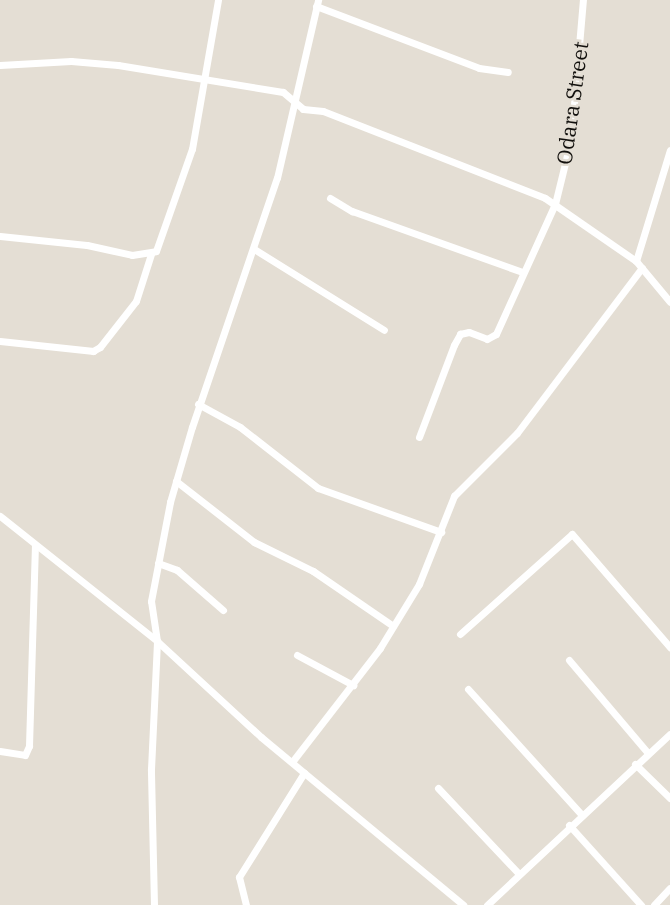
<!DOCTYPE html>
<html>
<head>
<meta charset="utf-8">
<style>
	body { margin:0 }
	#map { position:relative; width:670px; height:905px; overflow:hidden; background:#e4ded4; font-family:"IBM Plex Serif",serif }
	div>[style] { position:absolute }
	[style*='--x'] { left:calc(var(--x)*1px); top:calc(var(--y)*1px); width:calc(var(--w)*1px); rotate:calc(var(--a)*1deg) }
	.street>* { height:7px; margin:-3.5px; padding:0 3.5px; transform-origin:3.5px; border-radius:3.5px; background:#fff }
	span { translate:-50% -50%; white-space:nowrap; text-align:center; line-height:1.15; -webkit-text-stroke:5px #e4ded4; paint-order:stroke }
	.street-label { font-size:21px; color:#12100d }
</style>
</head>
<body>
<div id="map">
	<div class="street">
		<i style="--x:316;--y:6;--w:174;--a:20.8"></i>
		<i style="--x:479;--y:68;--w:29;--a:8"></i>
		<i style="--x:0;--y:65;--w:71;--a:-3.2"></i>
		<i style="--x:71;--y:61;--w:47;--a:4.9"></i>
		<i style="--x:118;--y:65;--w:167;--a:9.3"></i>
		<i style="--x:283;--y:92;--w:26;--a:40"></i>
		<i style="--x:303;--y:109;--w:20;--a:6"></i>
		<i style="--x:323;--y:111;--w:238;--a:21.4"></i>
		<i style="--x:545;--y:198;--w:111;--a:34.7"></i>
		<i style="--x:636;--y:261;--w:53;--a:50.3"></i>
		<i style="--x:330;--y:198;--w:26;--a:31"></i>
		<i style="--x:352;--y:211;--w:181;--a:19.7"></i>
		<i style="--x:0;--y:236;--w:87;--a:5.9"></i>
		<i style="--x:87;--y:245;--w:46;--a:12.5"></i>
		<i style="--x:132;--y:255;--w:24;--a:-9"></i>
		<i style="--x:156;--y:251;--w:108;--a:-70.6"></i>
		<i style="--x:192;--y:149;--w:151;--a:-80.1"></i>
		<i style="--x:254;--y:249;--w:153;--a:31.9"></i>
		<i style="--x:636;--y:261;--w:116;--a:-73"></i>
		<i style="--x:0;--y:341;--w:94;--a:6.1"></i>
		<i style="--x:93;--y:351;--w:8;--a:-30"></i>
		<i style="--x:100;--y:347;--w:58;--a:-52"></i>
		<i style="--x:136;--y:301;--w:49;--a:-72.3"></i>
		<i style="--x:198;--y:404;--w:48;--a:28.7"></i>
		<i style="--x:240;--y:427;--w:99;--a:38"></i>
		<i style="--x:318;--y:488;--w:131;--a:19.7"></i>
		<i style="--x:419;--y:437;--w:98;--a:-69.2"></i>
		<i style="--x:454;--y:345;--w:13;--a:-61"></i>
		<i style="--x:460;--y:334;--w:9;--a:-13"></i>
		<i style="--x:469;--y:332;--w:19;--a:21"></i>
		<i style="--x:487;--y:339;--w:10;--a:-29"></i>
		<i style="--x:496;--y:334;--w:143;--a:-65.6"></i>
		<i style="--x:555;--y:204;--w:67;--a:-76.2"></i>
		<i style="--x:571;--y:139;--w:140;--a:-85.1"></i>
		<i style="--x:176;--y:481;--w:99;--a:38"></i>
		<i style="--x:254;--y:542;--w:66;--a:26.2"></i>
		<i style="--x:313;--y:571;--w:97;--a:34.5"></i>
		<i style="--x:0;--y:516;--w:201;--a:38.5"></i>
		<i style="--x:157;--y:641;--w:142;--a:42.7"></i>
		<i style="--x:261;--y:737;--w:263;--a:39.7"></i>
		<i style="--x:158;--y:563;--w:20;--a:20"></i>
		<i style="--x:177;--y:570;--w:61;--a:41"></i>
		<i style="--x:460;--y:634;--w:150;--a:-41.8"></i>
		<i style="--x:572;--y:534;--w:150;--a:49.1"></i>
		<i style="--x:297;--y:655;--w:64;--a:28.2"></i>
		<i style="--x:569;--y:660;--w:121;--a:49.7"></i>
		<i style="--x:468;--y:689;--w:169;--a:47.9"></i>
		<i style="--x:0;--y:751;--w:25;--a:9"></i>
		<i style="--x:25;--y:755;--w:10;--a:-66"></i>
		<i style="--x:29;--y:746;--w:201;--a:-88.3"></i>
		<i style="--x:292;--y:762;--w:144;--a:-52.3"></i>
		<i style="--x:380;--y:648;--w:75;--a:-58.6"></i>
		<i style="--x:419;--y:584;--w:95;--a:-68.3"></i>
		<i style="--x:454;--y:496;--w:89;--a:-45"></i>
		<i style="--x:517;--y:433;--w:207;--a:-52.9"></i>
		<i style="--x:635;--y:764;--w:49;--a:44.2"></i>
		<i style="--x:438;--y:788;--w:117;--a:46.7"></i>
		<i style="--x:569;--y:825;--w:108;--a:48"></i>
		<i style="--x:154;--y:905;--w:136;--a:-91.3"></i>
		<i style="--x:151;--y:769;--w:128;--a:-87.3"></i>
		<i style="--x:157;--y:641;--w:40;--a:-98.5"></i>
		<i style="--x:151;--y:601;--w:101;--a:-79.1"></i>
		<i style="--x:170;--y:502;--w:78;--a:-73.7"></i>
		<i style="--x:192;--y:427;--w:263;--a:-71.2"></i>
		<i style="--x:277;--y:178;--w:183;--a:-77"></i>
		<i style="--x:246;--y:905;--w:29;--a:-104"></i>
		<i style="--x:239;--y:877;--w:123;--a:-58"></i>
		<i style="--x:487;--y:905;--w:250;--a:-43.1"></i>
		<i style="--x:654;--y:905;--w:23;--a:-47"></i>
	</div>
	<div class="street-label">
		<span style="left:572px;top:103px;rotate:-82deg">Odara Street</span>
	</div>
</div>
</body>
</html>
